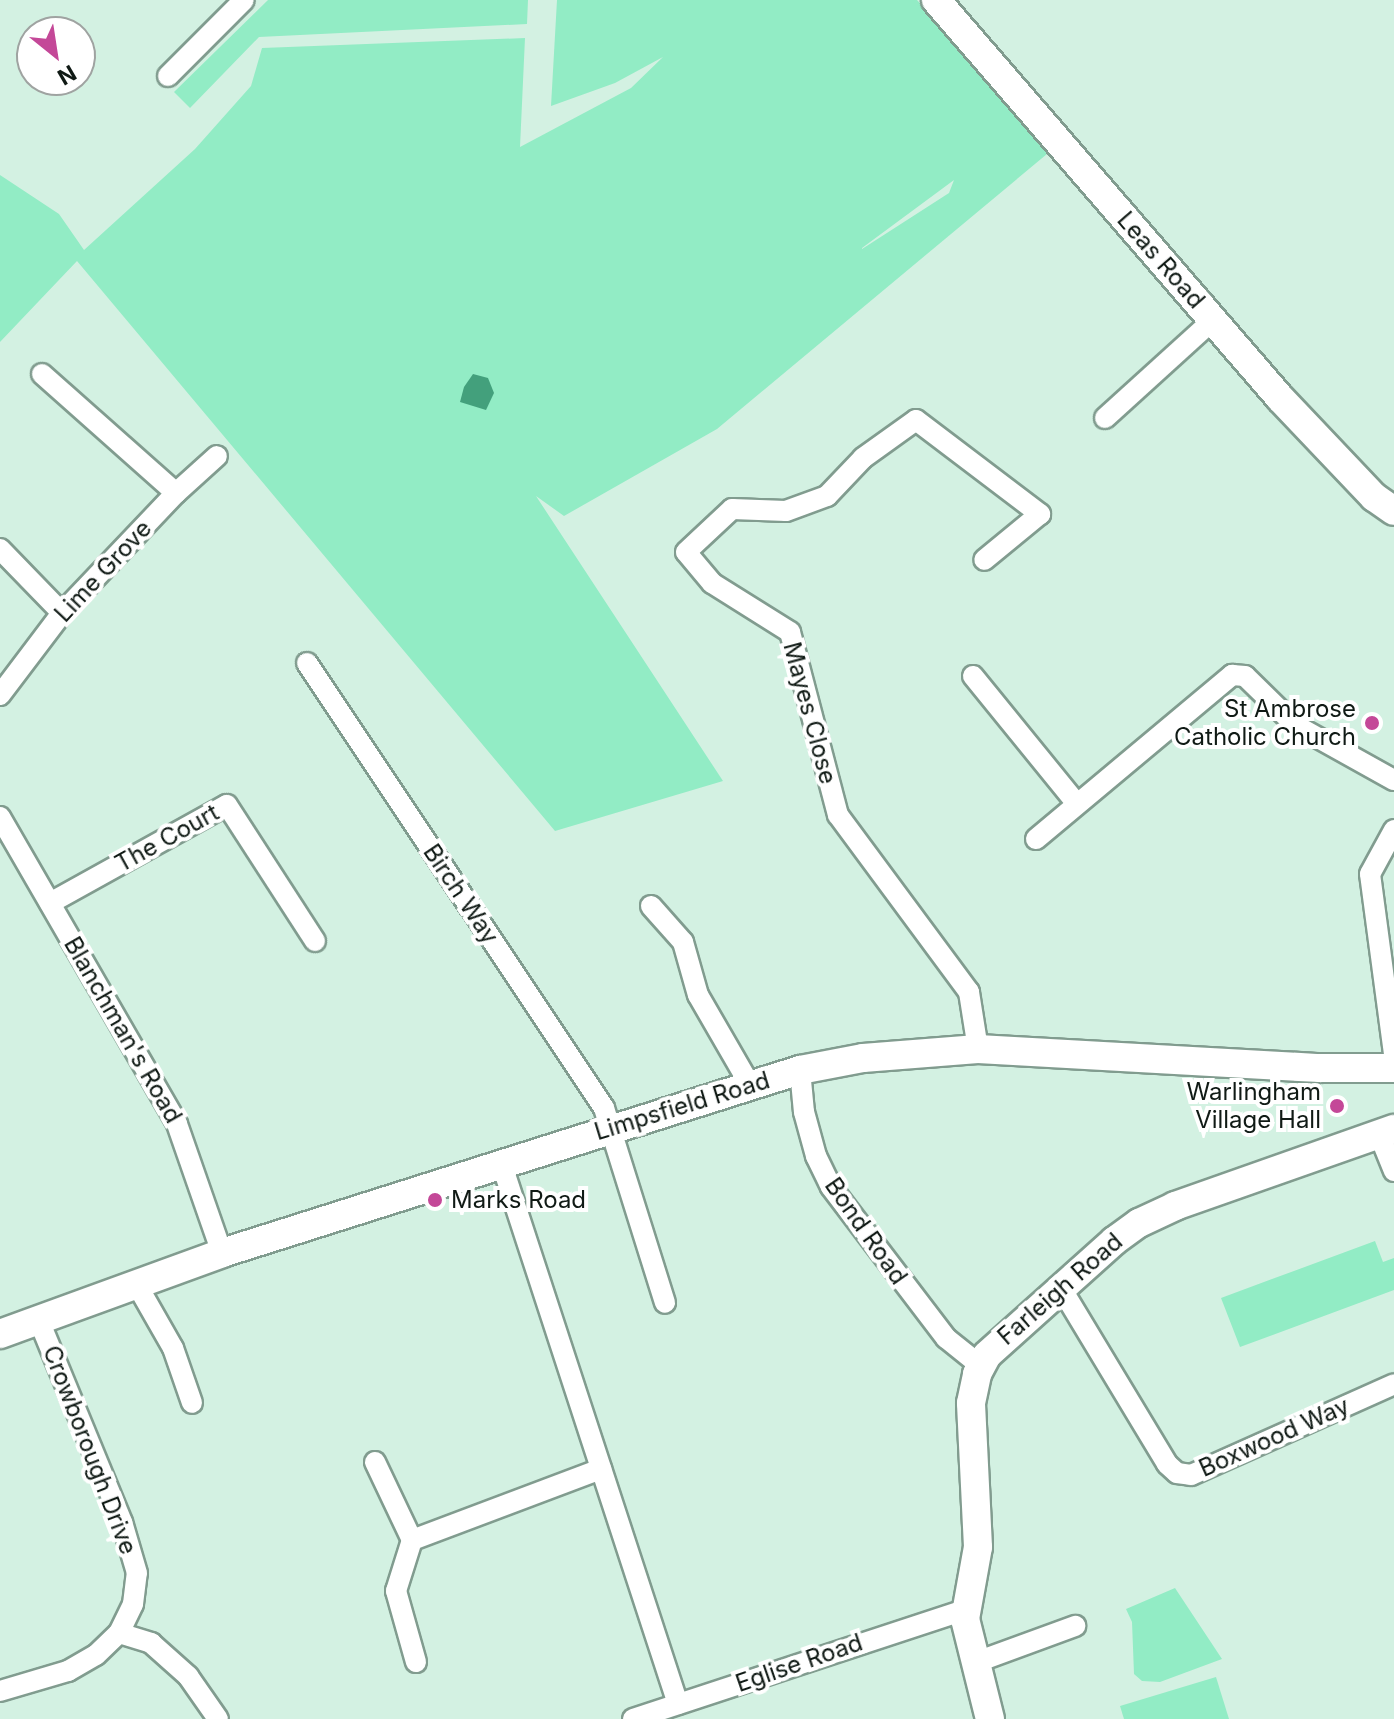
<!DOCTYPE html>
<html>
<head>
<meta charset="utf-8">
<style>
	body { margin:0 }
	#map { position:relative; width:1394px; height:1719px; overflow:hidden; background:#d3f1e2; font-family:Inter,sans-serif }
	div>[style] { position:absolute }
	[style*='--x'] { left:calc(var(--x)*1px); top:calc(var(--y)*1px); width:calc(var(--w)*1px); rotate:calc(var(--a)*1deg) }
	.green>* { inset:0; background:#92ecc5 }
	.water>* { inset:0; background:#43a07c }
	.roads { filter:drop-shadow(2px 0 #819c8f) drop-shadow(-2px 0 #819c8f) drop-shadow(0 2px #819c8f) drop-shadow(0 -2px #819c8f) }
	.street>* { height:20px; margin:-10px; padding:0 10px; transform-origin:10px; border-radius:10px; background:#fff }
	.secondary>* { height:28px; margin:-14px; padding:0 14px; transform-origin:14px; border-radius:14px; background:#fff }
	.dots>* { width:22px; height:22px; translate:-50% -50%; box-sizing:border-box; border:4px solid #fff; border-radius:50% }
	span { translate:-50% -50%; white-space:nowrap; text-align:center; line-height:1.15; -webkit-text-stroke:8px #fff; paint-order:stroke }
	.street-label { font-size:24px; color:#101a15 }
	.poi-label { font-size:24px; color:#101a15 }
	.right { translate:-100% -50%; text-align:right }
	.left { translate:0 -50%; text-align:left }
	.north { position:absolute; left:16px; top:16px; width:80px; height:80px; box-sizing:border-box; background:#fff; border:2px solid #9fa3a1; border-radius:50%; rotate:150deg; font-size:22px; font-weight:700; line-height:32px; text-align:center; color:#101a15 }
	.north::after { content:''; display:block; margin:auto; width:28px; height:36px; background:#c44898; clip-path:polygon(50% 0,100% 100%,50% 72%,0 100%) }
</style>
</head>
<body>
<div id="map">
	<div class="green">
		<i style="clip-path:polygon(268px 0,528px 0,527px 24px,259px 37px,190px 108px,174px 92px)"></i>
		<i style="clip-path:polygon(evenodd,557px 0,917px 0,1053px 149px,717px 429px,564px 516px,536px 496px,723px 781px,555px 831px,77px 261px,0 342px,0 175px,59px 214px,84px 250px,195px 149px,251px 86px,262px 48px,525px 38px,520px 147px,631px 88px,663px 57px,615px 83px,551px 106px,557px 0,954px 180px,949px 193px,862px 249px,862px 248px,954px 180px)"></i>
		<i style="clip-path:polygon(1375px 1241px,1383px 1262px,1394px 1258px,1394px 1290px,1240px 1347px,1221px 1298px)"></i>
		<i style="clip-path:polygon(1175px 1588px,1222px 1659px,1160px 1682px,1142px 1681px,1134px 1674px,1132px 1622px,1126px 1609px)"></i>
		<i style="clip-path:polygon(1216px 1677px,1229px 1719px,1124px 1719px,1120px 1706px)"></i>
	</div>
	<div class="water">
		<i style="clip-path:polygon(473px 374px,488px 378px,494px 393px,486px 410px,460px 402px,464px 387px)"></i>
	</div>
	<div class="roads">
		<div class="street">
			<i style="--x:168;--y:76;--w:107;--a:-45"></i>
			<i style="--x:42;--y:374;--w:179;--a:41.6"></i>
			<i style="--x:1105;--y:418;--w:146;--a:-42.2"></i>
			<i style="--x:0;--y:549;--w:89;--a:45.9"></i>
			<i style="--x:307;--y:663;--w:535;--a:56.28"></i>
			<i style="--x:604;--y:1108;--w:204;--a:72.6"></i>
			<i style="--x:973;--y:676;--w:165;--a:50.9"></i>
			<i style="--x:0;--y:695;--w:103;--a:-52.9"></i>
			<i style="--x:62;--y:613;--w:166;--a:-46.5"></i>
			<i style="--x:176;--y:493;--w:55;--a:-42.1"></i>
			<i style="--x:0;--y:817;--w:354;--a:60"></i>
			<i style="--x:177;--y:1124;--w:137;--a:70.8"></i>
			<i style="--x:1394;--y:830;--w:50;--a:118.6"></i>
			<i style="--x:1370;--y:874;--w:183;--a:82.4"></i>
			<i style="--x:1036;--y:839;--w:256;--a:-39.9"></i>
			<i style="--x:1232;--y:675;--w:13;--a:4"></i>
			<i style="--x:1245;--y:676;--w:70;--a:44.4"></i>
			<i style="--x:1295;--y:725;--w:113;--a:29.1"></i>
			<i style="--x:50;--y:903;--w:202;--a:-29"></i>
			<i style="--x:227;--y:805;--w:162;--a:57.1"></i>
			<i style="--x:651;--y:906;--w:48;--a:48.4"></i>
			<i style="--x:683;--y:942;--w:55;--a:74.2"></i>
			<i style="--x:698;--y:995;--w:104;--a:60"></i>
			<i style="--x:978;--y:1049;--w:58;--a:-99"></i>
			<i style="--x:969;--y:992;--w:220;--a:-126.5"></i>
			<i style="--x:838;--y:815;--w:189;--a:-104.7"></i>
			<i style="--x:790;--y:632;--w:92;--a:-147.9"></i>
			<i style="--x:712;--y:583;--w:40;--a:-130"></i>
			<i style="--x:686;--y:552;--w:63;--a:-43.1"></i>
			<i style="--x:732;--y:509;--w:54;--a:2.1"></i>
			<i style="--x:786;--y:511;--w:44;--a:-20.1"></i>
			<i style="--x:827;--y:496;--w:52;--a:-46.5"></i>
			<i style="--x:863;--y:458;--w:65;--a:-35.6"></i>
			<i style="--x:916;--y:420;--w:156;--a:37.2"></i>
			<i style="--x:1040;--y:514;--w:72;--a:140.6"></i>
			<i style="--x:800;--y:1070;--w:42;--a:84.6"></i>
			<i style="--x:804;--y:1112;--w:46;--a:74.7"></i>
			<i style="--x:816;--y:1156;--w:34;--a:64"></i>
			<i style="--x:831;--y:1187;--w:190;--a:52.7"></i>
			<i style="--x:946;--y:1338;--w:45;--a:38.7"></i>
			<i style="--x:1379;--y:1134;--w:40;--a:68"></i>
			<i style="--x:502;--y:1165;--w:567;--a:71.92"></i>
			<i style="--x:137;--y:1285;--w:73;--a:60.3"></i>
			<i style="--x:173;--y:1348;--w:58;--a:70.9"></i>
			<i style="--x:1061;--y:1288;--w:205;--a:58.9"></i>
			<i style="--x:1167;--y:1464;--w:13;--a:42"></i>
			<i style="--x:1177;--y:1473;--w:14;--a:8"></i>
			<i style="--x:1191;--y:1475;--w:222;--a:-24.1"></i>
			<i style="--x:375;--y:1462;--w:86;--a:64.6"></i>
			<i style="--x:119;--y:1633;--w:34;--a:17"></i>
			<i style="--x:151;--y:1643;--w:50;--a:41.7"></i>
			<i style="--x:188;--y:1676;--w:52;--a:55.1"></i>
			<i style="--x:416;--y:1662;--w:74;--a:-105.7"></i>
			<i style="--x:396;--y:1591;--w:53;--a:-72.6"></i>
			<i style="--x:412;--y:1540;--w:202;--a:-20.6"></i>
			<i style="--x:974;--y:1663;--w:108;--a:-20.1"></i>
			<i style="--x:0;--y:1691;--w:71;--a:-16.4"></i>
			<i style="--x:68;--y:1671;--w:32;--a:-30"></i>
			<i style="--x:96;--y:1655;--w:32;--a:-44"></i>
			<i style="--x:119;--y:1633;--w:32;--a:-64"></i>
			<i style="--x:133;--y:1604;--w:31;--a:-83"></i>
			<i style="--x:137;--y:1573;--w:53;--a:-106.4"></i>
			<i style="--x:122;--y:1522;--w:217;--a:-112.4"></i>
			<i style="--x:633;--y:1719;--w:349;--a:-18.2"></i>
		</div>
		<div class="secondary">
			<i style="--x:936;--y:0;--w:526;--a:49.16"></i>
			<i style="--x:1280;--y:398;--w:137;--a:46.5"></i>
			<i style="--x:1374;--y:497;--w:24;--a:35"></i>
			<i style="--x:0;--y:1334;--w:236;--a:-20"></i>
			<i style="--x:222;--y:1253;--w:606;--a:-17.57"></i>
			<i style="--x:800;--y:1070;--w:64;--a:-10.8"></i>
			<i style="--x:863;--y:1058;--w:115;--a:-4.5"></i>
			<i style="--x:978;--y:1049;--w:343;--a:3.2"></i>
			<i style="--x:1320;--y:1068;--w:74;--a:0"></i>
			<i style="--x:990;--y:1719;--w:103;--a:-104"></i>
			<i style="--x:965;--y:1619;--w:73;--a:-79.8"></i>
			<i style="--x:978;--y:1547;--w:144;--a:-92.8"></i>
			<i style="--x:971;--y:1403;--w:30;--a:-78"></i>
			<i style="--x:977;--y:1374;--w:21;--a:-62"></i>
			<i style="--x:987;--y:1355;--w:171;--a:-41.9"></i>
			<i style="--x:1114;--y:1241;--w:31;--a:-36"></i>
			<i style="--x:1139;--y:1223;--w:40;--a:-25"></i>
			<i style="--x:1175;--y:1206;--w:232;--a:-19.4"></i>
		</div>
	</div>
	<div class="dots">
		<i style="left:1372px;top:723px;background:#c44898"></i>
		<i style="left:1337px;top:1106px;background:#c44898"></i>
		<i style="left:435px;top:1200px;background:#c44898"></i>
	</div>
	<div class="street-label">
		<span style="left:1161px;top:260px;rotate:49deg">Leas Road</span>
		<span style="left:103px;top:571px;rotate:-47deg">Lime Grove</span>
		<span style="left:810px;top:713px;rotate:75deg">Mayes Close</span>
		<span style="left:167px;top:838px;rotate:-29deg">The Court</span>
		<span style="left:461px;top:894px;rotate:56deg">Birch Way</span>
		<span style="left:123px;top:1030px;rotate:60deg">Blanchman's Road</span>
		<span style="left:682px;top:1106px;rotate:-17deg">Limpsfield Road</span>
		<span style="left:866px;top:1231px;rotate:55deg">Bond Road</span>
		<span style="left:1060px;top:1289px;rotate:-41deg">Farleigh Road</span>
		<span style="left:1274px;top:1437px;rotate:-24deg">Boxwood Way</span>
		<span style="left:90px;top:1450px;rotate:69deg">Crowborough Drive</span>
		<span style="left:799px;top:1663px;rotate:-19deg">Eglise Road</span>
	</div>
	<div class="poi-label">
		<span class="right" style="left:1356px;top:723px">St Ambrose<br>Catholic Church</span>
		<span class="right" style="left:1321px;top:1106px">Warlingham<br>Village Hall</span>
		<span class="left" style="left:451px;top:1200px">Marks Road</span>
	</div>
	<div class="north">N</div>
</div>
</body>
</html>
